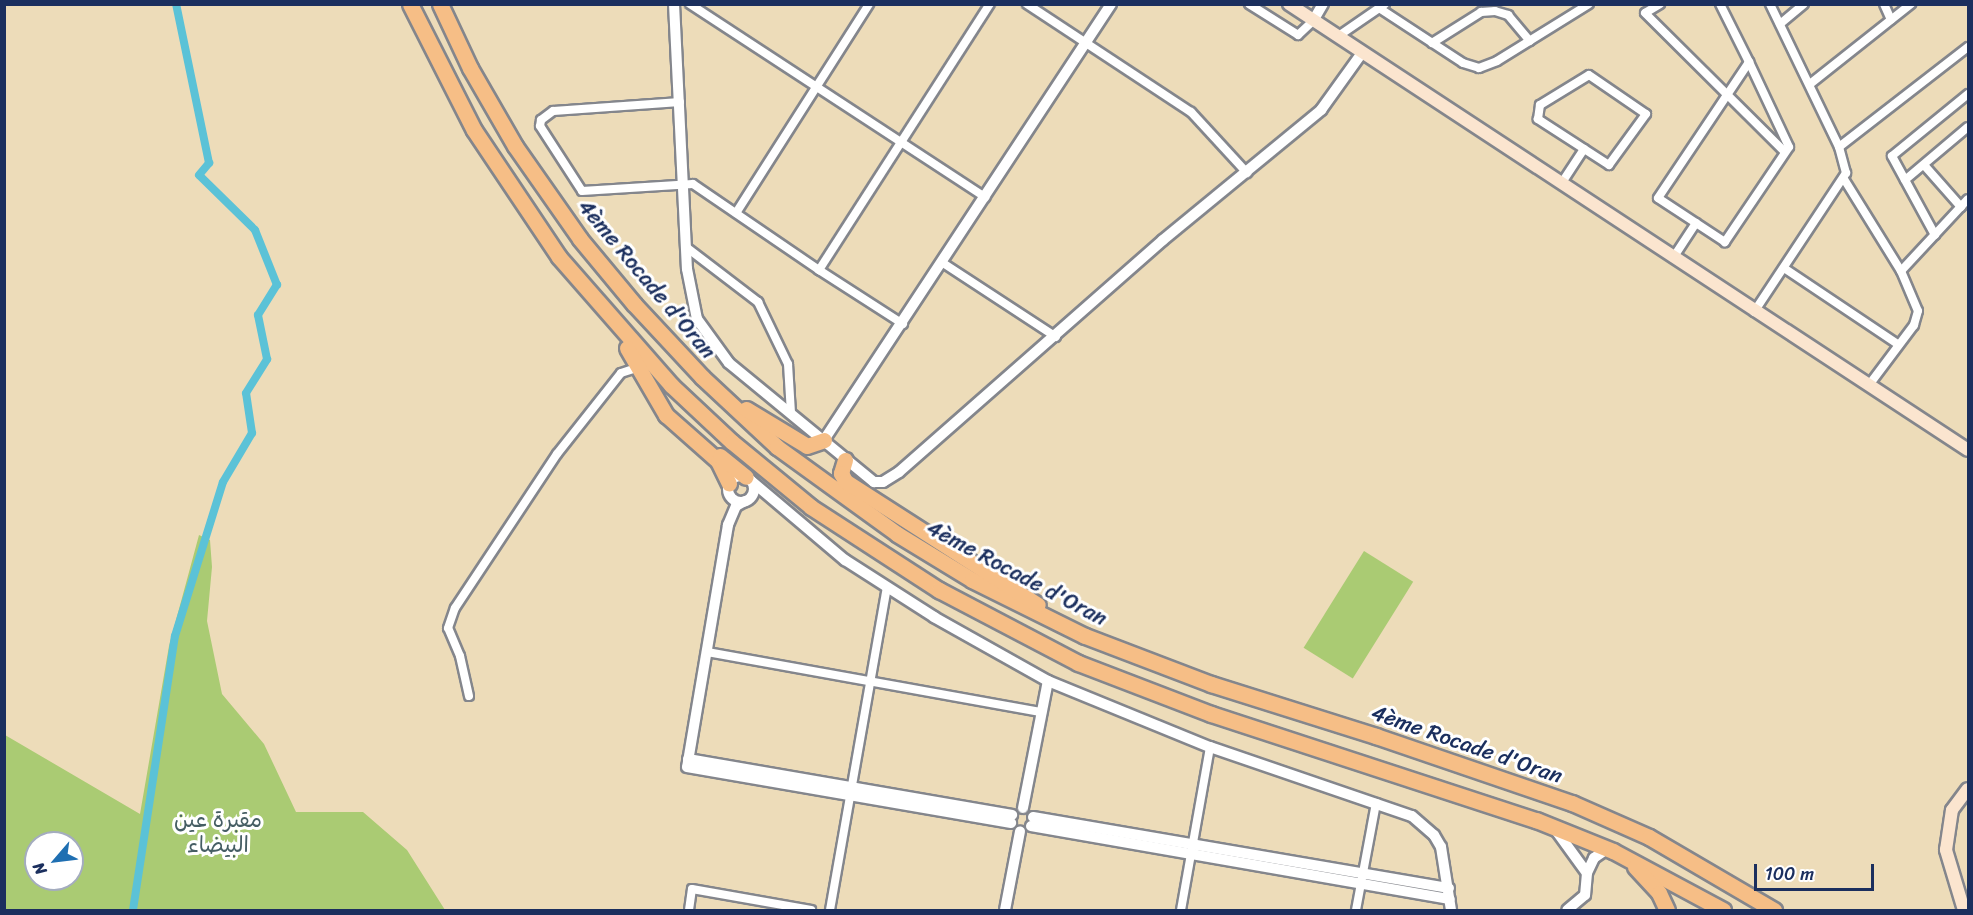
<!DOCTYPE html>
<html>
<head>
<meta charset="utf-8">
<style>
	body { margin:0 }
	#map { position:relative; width:1973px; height:915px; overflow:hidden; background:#eddcb9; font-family:Sriracha,"Playpen Sans Arabic",sans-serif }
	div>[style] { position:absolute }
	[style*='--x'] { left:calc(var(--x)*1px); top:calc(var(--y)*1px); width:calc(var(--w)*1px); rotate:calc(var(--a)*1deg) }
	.green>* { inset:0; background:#aacb73; transform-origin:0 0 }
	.canal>* { height:8px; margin:-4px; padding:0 4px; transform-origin:4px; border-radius:4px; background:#5bc2d7 }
	.roads { filter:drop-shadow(2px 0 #84868c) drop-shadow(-2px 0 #84868c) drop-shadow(0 2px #84868c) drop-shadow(0 -2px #84868c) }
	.minor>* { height:8px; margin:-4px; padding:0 4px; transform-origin:4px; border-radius:4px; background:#fff }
	.tertiary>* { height:10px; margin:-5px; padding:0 5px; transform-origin:5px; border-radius:5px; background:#fff }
	.tertiary>.ring { margin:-5px; padding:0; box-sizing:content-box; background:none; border:10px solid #fff; border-radius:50% }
	.secondary>* { height:12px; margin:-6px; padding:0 6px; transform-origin:6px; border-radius:6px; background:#fbe5cf }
	.motorway>* { height:15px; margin:-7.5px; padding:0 7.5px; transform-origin:7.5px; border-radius:7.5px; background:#f6be86 }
	span { translate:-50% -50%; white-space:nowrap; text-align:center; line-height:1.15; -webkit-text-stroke:6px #fff; paint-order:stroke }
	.street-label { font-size:22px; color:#1b2f5e }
	.park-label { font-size:22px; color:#465e64 }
	.frame { position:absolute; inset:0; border:6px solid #1b2f5e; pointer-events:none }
	.north { position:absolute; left:24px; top:831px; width:60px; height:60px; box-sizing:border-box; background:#fff; border:2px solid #a4acbf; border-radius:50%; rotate:242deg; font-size:16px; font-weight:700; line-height:24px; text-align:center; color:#1b2f5e }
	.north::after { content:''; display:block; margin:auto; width:21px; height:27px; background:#1f6fb2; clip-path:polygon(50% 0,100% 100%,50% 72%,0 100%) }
	.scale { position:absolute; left:1754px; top:864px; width:120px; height:27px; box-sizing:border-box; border:3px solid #1b2f5e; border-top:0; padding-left:8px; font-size:18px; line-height:21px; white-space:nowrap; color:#1b2f5e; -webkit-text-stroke:4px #fff; paint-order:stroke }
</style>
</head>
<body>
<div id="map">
	<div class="green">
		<i style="clip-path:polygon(evenodd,199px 535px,210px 540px,212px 567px,207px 621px,222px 694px,264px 744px,296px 812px,363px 812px,407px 850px,445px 910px,5px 910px,5px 735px,140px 814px,169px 646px,199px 535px,36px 843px,72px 843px,72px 879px,36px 879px,36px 843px)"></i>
		<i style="left:1364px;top:551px;width:58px;height:114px;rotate:32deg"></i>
	</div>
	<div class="canal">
		<i style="--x:133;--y:910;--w:277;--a:-81.3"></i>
		<i style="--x:175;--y:636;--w:161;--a:-72.7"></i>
		<i style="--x:223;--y:482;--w:57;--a:-59.4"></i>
		<i style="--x:252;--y:433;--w:40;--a:-98.5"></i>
		<i style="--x:246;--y:393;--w:40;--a:-58"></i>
		<i style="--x:267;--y:359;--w:45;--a:-101.6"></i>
		<i style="--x:258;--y:315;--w:36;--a:-58"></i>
		<i style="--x:277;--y:285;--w:59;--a:-111.8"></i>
		<i style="--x:255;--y:230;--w:78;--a:-135.5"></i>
		<i style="--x:199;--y:175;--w:16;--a:-50"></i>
		<i style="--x:209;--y:163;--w:162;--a:-101.7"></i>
	</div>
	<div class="roads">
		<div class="minor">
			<i style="--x:690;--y:4;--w:353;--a:33.2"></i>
			<i style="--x:1027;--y:4;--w:196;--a:33.4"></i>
			<i style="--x:1191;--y:112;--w:83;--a:47.4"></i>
			<i style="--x:1249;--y:4;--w:58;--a:32.3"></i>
			<i style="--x:1298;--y:35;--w:21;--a:-43"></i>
			<i style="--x:1660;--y:4;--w:17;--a:149"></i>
			<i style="--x:1645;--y:13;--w:197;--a:44.8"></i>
			<i style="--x:1720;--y:4;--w:65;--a:63.4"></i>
			<i style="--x:1749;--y:62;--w:94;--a:64.8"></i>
			<i style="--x:1789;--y:147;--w:115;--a:124"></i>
			<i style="--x:1725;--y:242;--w:80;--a:-146.7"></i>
			<i style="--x:1658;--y:198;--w:164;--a:-56.2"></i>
			<i style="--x:1884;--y:4;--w:17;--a:66"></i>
			<i style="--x:1379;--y:8;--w:100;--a:33.2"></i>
			<i style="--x:1463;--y:63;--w:17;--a:17"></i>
			<i style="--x:1479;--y:68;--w:19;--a:-21"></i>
			<i style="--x:1497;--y:61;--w:108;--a:-31.8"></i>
			<i style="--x:1780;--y:24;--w:31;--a:-40"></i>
			<i style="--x:1337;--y:37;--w:58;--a:-34.5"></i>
			<i style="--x:1432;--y:43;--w:58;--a:-32.3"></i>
			<i style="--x:1481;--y:12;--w:14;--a:-4"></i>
			<i style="--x:1495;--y:11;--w:14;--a:17"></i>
			<i style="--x:1508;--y:15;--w:34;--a:50"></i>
			<i style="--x:1589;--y:75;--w:69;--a:34.4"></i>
			<i style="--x:1646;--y:114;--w:63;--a:126"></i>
			<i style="--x:1609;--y:165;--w:85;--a:-147.1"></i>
			<i style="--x:1538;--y:119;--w:14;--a:-82"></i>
			<i style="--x:1540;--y:105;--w:57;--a:-31.5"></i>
			<i style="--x:1810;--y:84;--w:129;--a:-38.4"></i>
			<i style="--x:680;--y:102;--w:127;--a:175.9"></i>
			<i style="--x:553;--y:111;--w:15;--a:143"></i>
			<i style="--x:541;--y:120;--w:6;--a:99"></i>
			<i style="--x:540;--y:126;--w:77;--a:57.1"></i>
			<i style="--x:582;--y:191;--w:111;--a:-3.6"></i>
			<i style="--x:693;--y:184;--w:153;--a:34.3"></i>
			<i style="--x:1839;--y:147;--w:163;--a:-37.8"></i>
			<i style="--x:1924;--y:165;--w:56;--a:48.6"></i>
			<i style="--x:1844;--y:179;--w:108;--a:58.2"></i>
			<i style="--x:1901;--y:271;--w:43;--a:67"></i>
			<i style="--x:1918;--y:311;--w:15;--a:106"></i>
			<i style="--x:1914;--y:325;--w:75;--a:126.9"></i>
			<i style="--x:1905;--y:180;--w:82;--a:-40.1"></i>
			<i style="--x:1561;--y:184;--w:42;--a:-56.7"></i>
			<i style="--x:736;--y:213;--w:248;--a:-57.5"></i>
			<i style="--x:1935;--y:235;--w:90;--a:-118.6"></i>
			<i style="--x:1892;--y:156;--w:98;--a:-39.2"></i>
			<i style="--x:686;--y:247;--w:91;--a:37.4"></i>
			<i style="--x:758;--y:302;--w:69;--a:64.2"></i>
			<i style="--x:788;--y:364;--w:49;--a:86.5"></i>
			<i style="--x:1673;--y:258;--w:42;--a:-56.7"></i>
			<i style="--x:943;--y:263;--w:135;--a:33.2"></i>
			<i style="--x:1784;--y:268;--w:138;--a:33.8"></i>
			<i style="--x:1901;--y:271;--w:98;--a:-47.1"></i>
			<i style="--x:1754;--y:312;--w:167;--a:-56.5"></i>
			<i style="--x:1846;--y:173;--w:27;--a:-105"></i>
			<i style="--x:1839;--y:147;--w:159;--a:-115.8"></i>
			<i style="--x:903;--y:324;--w:100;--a:-147.3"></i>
			<i style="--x:819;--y:270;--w:316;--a:-57.3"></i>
			<i style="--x:707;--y:652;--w:339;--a:10.2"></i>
			<i style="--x:469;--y:696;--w:41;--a:-102.7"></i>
			<i style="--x:460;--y:656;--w:30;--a:-113"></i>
			<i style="--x:448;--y:628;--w:21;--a:-71"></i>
			<i style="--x:455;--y:608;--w:185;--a:-56.5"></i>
			<i style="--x:557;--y:454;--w:103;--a:-51.7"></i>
			<i style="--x:621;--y:373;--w:19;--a:-18"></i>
			<i style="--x:689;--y:910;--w:21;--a:-82"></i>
			<i style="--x:692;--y:889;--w:121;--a:10"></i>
			<i style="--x:830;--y:910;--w:328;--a:-80"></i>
			<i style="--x:1181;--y:910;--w:166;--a:-79.9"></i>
			<i style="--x:1356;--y:910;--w:109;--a:-79.4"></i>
		</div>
		<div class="tertiary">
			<i style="--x:674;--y:4;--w:265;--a:87.2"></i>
			<i style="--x:687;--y:269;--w:51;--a:78.7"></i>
			<i style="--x:697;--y:319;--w:54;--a:54"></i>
			<i style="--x:729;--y:363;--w:188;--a:39.4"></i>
			<i style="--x:874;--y:482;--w:9;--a:0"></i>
			<i style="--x:883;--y:482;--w:19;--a:-32"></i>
			<i style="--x:899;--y:472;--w:351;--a:-41.3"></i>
			<i style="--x:1163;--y:240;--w:205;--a:-39.4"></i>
			<i style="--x:1321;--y:110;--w:70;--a:-54.3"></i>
			<i style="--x:1313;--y:21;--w:20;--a:-60"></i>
			<i style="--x:824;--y:440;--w:522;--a:-56.64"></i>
			<i class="ring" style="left:728px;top:476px;width:16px;height:16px"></i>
			<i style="--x:749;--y:479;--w:126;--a:40.2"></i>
			<i style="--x:845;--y:560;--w:106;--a:32.6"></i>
			<i style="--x:934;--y:617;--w:131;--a:29.3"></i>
			<i style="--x:1048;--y:681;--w:175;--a:22.2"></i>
			<i style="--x:1210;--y:747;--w:213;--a:18.9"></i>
			<i style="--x:1412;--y:816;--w:29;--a:41"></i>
			<i style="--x:1434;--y:835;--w:14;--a:60"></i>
			<i style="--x:1441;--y:847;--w:64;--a:81"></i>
			<i style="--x:745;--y:501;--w:10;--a:151"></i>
			<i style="--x:736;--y:506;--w:21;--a:113"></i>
			<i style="--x:728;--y:525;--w:245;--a:99.6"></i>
			<i style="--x:687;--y:767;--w:329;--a:9.8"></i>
			<i style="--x:688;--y:759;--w:329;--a:9.8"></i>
			<i style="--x:1023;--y:808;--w:129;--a:-78.9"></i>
			<i style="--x:1033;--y:817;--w:422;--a:9.7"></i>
			<i style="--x:1031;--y:826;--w:425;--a:9.9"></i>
			<i style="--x:1555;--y:829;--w:54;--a:54"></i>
			<i style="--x:1587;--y:873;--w:22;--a:95"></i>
			<i style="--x:1585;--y:895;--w:23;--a:140"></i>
			<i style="--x:1587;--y:873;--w:17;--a:-65"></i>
			<i style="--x:1594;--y:858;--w:16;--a:-35"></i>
			<i style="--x:1005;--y:910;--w:80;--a:-79.2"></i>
		</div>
		<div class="secondary">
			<i style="--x:1289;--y:4;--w:812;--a:33.3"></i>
			<i style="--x:1964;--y:910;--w:63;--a:-106.7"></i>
			<i style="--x:1946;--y:850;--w:40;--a:-81.5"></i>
			<i style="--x:1952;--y:810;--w:26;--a:-53"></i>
		</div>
		<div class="motorway">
			<i style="--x:410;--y:4;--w:141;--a:63.1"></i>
			<i style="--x:474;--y:130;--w:153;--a:56.2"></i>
			<i style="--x:559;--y:257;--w:170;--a:48.8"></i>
			<i style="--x:671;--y:385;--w:83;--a:43.1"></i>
			<i style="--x:732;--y:442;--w:102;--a:39.4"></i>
			<i style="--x:811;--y:507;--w:153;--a:33"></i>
			<i style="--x:939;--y:590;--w:157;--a:27.7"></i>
			<i style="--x:1078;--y:663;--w:142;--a:21"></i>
			<i style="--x:1211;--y:714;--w:342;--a:18.1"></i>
			<i style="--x:1536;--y:820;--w:83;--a:21.9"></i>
			<i style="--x:1613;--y:851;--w:125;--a:28.2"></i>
			<i style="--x:440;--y:4;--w:71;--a:64.9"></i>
			<i style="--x:470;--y:68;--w:90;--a:60"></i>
			<i style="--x:515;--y:146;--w:113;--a:55"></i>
			<i style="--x:580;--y:239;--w:85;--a:50.3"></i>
			<i style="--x:634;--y:304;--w:100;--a:47"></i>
			<i style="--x:702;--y:377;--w:103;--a:43"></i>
			<i style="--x:777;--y:447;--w:148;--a:35.9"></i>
			<i style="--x:897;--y:534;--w:88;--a:31.5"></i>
			<i style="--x:972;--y:580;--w:126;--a:26.4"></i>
			<i style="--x:1085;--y:636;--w:135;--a:20.9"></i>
			<i style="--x:1211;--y:684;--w:173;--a:17.5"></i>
			<i style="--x:1376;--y:736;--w:207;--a:18.9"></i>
			<i style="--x:1572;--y:803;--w:84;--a:23.8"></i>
			<i style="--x:1649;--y:837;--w:145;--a:30.3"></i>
			<i style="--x:627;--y:348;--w:78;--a:59.8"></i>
			<i style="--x:666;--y:415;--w:69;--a:41.5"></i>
			<i style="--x:718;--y:461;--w:25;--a:64"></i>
			<i style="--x:746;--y:409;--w:71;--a:31.2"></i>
			<i style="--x:807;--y:446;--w:18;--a:-19"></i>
			<i style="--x:720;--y:456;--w:33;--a:39"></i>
			<i style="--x:845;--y:460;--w:14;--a:107"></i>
			<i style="--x:841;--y:473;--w:9;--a:63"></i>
			<i style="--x:845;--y:481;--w:229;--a:32.7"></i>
			<i style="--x:1635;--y:867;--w:35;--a:47"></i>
			<i style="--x:1659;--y:893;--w:19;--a:65"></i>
		</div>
	</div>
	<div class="street-label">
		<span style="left:647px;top:279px;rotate:50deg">4ème Rocade d'Oran</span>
		<span style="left:1017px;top:573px;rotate:28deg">4ème Rocade d'Oran</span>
		<span style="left:1467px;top:744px;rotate:19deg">4ème Rocade d'Oran</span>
	</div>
	<div class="park-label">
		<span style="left:218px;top:832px">مقبرة عين<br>البيضاء</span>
	</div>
	<div class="frame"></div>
	<div class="north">N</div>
	<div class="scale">100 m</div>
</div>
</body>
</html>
